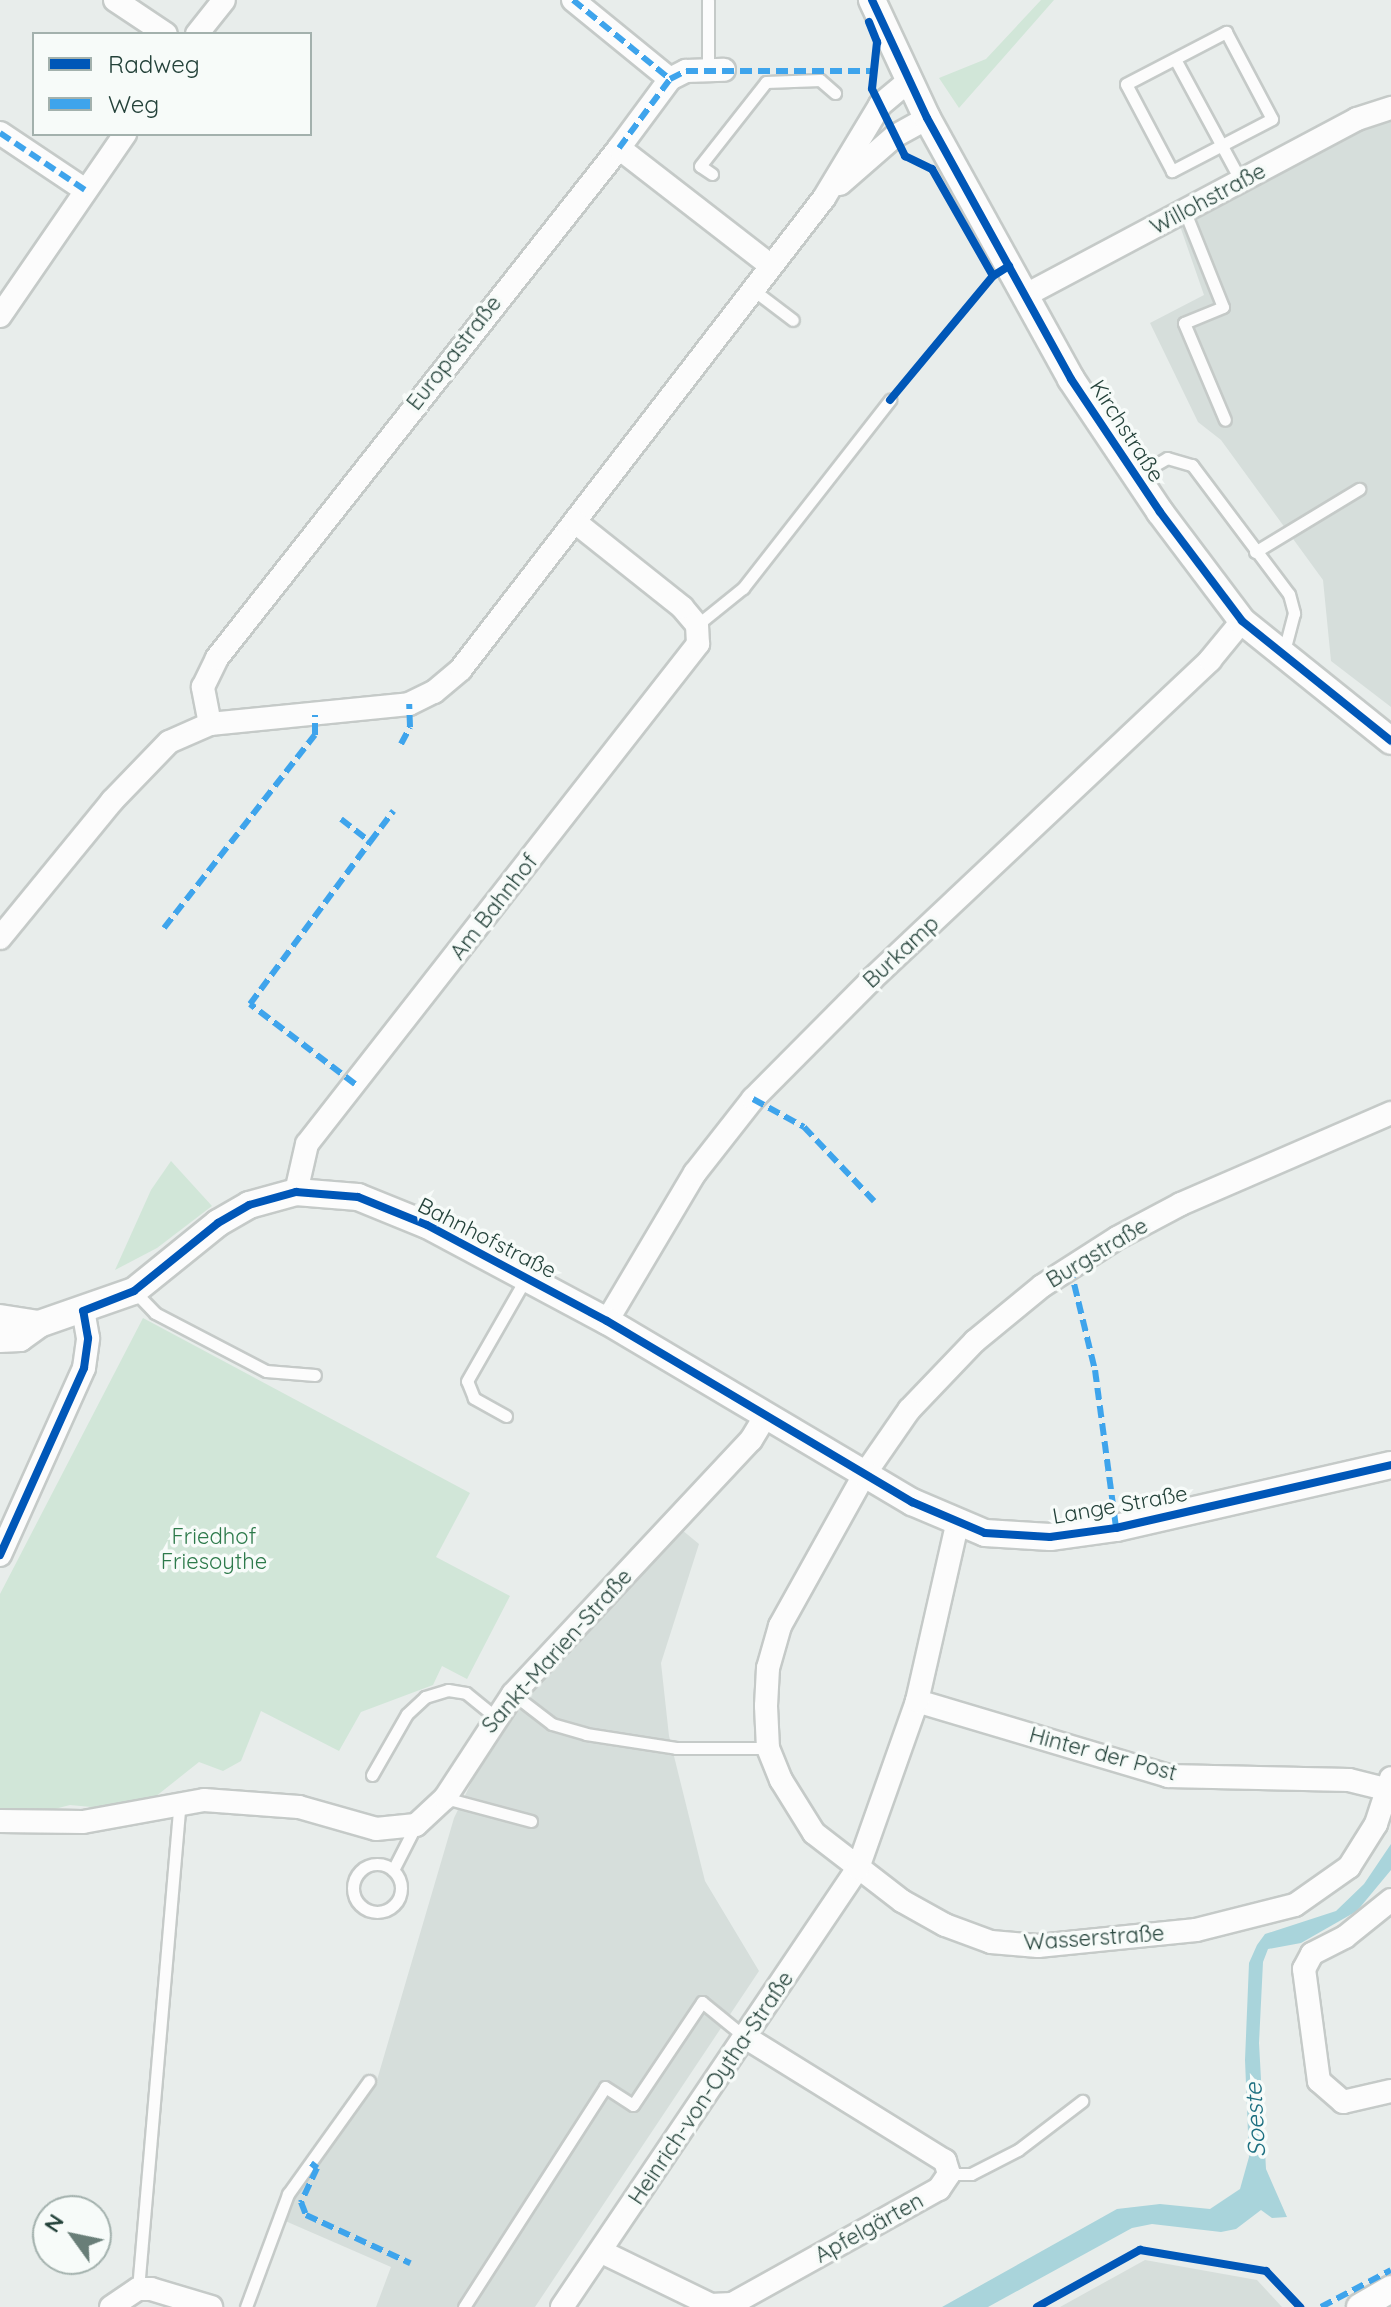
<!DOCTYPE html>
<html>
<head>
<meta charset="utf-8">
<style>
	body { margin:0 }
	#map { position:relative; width:1391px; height:2307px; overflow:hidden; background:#e8edeb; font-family:Quicksand,sans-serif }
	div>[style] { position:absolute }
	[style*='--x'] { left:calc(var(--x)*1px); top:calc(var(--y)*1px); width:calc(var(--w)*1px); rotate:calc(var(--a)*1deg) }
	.built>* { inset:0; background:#d6dedb }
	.green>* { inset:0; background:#d1e6d8 }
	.water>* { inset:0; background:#a9d4db }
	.roads { filter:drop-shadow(2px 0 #c5cac8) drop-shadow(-2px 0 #c5cac8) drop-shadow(0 2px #c5cac8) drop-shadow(0 -2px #c5cac8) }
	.service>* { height:11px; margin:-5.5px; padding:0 5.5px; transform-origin:5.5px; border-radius:5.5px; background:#fcfcfc }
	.service>.ring { margin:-5.5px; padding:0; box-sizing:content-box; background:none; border:11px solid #fcfcfc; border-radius:50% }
	.minor>* { height:22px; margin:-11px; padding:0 11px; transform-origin:11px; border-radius:11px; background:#fcfcfc }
	.tertiary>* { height:26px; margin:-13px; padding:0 13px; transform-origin:13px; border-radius:13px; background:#fcfcfc }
	.quiet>* { height:6px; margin-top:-3px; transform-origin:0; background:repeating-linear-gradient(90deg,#3ea4ec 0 12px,transparent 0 18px) }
	.cycleway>* { height:8px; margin:-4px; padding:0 4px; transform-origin:4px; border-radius:4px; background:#0057b8 }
	span { translate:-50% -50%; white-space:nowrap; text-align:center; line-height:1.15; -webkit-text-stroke:7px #f7fbf9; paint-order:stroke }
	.street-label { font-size:22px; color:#24423a }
	.park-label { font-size:22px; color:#2d7a4b }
	.water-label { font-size:24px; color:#1c6f80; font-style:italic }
	.legend { position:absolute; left:32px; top:32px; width:280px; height:104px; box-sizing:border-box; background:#f7fbf9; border:2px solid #a3b1ad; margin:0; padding:10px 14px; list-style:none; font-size:24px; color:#24423a }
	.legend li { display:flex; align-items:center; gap:16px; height:40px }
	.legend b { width:40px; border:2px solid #a3b1ad }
	.north { position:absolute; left:32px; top:2195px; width:80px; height:80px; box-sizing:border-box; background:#f7fbf9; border:2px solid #a3b1ad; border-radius:50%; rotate:303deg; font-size:22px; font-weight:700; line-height:32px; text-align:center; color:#24423a }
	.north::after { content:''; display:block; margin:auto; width:28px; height:36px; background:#697e78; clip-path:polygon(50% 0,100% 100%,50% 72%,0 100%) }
</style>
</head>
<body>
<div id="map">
	<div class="built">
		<i style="clip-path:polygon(1391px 117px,1391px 707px,1331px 661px,1323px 580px,1221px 440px,1198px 422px,1150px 323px,1204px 295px,1180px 226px,1285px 165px)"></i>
		<i style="clip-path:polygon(682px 1530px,699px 1544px,661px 1663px,669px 1736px,705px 1881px,759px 1971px,535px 2307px,376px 2307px,391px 2267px,283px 2220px,287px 2202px,377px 2080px,454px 1818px,496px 1732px)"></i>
		<i style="clip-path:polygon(1145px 2260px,1257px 2280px,1282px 2307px,1060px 2307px)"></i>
	</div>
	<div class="green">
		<i style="clip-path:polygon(1041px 0,1054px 0,959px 108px,939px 78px,986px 59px)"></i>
		<i style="clip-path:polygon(171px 1161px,212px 1206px,157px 1248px,115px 1270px,151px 1190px)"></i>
		<i style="clip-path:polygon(143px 1318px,470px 1493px,436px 1557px,510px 1596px,467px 1679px,442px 1666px,433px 1685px,361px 1712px,339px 1751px,261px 1711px,241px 1761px,223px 1771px,199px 1762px,155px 1797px,113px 1809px,70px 1805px,39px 1813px,0 1809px,0 1594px)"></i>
	</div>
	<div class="water">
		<i style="clip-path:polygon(1391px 1844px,1391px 1870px,1357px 1911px,1301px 1943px,1268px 1949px,1263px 1962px,1259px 2043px,1266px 2169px,1287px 2217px,1272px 2218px,1261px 2210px,1236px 2229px,1221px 2232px,1152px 2224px,1132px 2228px,988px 2307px,942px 2307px,1117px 2209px,1160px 2204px,1210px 2209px,1240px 2189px,1249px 2157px,1245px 2060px,1249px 1963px,1257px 1945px,1265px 1934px,1336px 1911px,1364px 1884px)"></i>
	</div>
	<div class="roads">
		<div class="service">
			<i style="--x:708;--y:0;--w:69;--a:90"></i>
			<i style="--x:1226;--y:32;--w:98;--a:62.1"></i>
			<i style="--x:1272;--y:119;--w:113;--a:152.5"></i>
			<i style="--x:1172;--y:171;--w:98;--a:-117.9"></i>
			<i style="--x:1126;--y:84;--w:113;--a:-27.5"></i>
			<i style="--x:1175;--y:59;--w:139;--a:61.6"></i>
			<i style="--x:712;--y:174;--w:14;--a:-146"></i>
			<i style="--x:700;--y:166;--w:107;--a:-51.8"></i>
			<i style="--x:766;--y:82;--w:54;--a:-2.1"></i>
			<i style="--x:820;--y:80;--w:20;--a:41"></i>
			<i style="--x:1185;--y:212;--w:102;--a:68.2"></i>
			<i style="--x:1223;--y:307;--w:42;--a:157.7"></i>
			<i style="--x:1184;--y:323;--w:105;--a:67.1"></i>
			<i style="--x:752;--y:289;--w:51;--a:37.1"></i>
			<i style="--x:1136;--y:476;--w:36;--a:-30"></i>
			<i style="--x:1167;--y:458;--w:26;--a:16"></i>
			<i style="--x:1192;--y:465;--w:161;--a:53.1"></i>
			<i style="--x:1289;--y:594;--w:20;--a:75"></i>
			<i style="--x:1294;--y:613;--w:43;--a:104.7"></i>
			<i style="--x:1255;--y:552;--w:122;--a:-31.2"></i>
			<i style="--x:697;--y:625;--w:59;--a:-38.8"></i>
			<i style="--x:743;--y:588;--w:239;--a:-52"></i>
			<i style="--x:134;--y:1291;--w:30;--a:46"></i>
			<i style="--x:155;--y:1313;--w:125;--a:27.6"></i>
			<i style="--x:266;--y:1371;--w:49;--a:4.7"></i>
			<i style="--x:506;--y:1416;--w:37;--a:-151"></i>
			<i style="--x:474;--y:1398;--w:18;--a:-112"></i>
			<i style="--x:467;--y:1381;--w:119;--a:-60.2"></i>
			<i style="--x:513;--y:1694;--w:49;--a:37.6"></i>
			<i style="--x:552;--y:1724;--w:35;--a:16"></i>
			<i style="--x:586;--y:1734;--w:91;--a:8.8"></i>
			<i style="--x:676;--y:1748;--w:92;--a:0"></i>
			<i style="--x:372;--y:1775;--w:70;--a:-60.2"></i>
			<i style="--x:407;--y:1714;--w:25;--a:-43"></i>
			<i style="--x:425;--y:1697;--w:24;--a:-17"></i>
			<i style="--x:448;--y:1690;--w:18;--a:9"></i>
			<i style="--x:466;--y:1693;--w:36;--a:39"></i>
			<i style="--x:445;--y:1798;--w:89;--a:15"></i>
			<i class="ring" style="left:353px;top:1864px;width:37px;height:37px"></i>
			<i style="--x:393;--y:1870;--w:51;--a:-62.9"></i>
			<i style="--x:949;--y:2174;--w:22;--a:0"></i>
			<i style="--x:971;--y:2174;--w:53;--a:-27.1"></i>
			<i style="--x:1018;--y:2150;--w:81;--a:-37.4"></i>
			<i style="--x:138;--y:2289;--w:488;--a:-85.1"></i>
			<i style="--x:246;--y:2307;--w:121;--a:-69.6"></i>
			<i style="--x:288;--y:2194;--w:139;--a:-54.4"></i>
			<i style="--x:464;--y:2307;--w:261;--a:-57.3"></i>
			<i style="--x:605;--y:2087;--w:33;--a:33"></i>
			<i style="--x:633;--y:2105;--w:124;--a:-56.2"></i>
			<i style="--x:702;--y:2002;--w:55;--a:39.1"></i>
		</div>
		<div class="minor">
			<i style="--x:115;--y:0;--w:61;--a:33.7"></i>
			<i style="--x:573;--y:0;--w:125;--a:39.2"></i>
			<i style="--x:197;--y:34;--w:43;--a:-51.5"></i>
			<i style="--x:0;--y:133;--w:102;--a:33.8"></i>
			<i style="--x:619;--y:148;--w:86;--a:-53.5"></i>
			<i style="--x:670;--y:79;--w:18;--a:-27"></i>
			<i style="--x:686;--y:71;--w:38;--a:-2"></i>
			<i style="--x:840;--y:184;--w:73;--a:-41.1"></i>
			<i style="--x:895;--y:136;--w:37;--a:-29"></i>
			<i style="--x:1026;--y:295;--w:375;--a:-28"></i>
			<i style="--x:1357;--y:119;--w:36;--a:-18"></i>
			<i style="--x:0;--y:316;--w:221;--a:-55.5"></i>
			<i style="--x:210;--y:724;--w:38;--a:-101"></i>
			<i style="--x:203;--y:687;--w:32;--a:-64"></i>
			<i style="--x:217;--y:658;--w:649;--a:-51.75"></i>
			<i style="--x:619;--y:148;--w:191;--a:37.8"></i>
			<i style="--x:0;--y:938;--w:177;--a:-50.7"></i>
			<i style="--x:112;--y:801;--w:82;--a:-46"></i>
			<i style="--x:169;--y:742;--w:45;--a:-23.7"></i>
			<i style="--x:210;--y:724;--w:200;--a:-5.7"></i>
			<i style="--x:409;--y:704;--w:28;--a:-26"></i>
			<i style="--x:434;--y:692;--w:35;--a:-40"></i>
			<i style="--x:461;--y:669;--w:595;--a:-52.38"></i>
			<i style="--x:824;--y:198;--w:109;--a:-58.9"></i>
			<i style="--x:880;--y:105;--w:38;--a:-40"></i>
			<i style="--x:1391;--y:1113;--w:229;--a:156.6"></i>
			<i style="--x:1181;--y:1204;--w:72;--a:152"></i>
			<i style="--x:1117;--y:1238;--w:89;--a:147.4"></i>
			<i style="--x:1042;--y:1286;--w:87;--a:140.6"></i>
			<i style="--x:975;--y:1341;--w:95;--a:133.7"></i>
			<i style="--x:909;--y:1410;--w:79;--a:124.7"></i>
			<i style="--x:864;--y:1475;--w:173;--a:119.1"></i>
			<i style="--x:780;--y:1626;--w:44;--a:105.9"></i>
			<i style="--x:768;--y:1668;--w:38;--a:93"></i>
			<i style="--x:766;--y:1706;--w:42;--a:87.3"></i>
			<i style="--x:768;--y:1748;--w:35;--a:68"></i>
			<i style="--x:781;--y:1780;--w:62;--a:58.1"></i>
			<i style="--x:814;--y:1833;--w:111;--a:37.7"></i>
			<i style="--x:902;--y:1901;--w:49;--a:29.2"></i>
			<i style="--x:945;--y:1925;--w:49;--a:20.3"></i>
			<i style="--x:991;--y:1942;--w:47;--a:4.9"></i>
			<i style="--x:1038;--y:1946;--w:159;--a:-5.8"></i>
			<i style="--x:1196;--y:1930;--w:102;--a:-14.2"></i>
			<i style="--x:1295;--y:1905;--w:66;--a:-35.1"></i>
			<i style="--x:1349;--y:1867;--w:51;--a:-57.9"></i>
			<i style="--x:1376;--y:1824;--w:48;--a:-71.9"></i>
			<i style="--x:296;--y:1192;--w:49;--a:-77.1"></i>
			<i style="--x:307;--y:1144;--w:635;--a:-51.97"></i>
			<i style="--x:698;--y:644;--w:19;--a:-93"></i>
			<i style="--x:697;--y:625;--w:23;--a:-130"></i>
			<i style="--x:682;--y:607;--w:137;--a:-141.5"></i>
			<i style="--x:607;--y:1321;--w:172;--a:-59.3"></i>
			<i style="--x:695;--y:1173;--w:94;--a:-51.9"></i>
			<i style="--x:753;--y:1099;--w:168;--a:-45.2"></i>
			<i style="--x:871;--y:980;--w:466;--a:-43.3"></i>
			<i style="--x:1210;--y:660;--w:50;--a:-50.6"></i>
			<i style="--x:0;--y:1555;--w:205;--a:-65.8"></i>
			<i style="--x:84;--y:1368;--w:30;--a:-82"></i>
			<i style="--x:88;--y:1338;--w:27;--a:-100"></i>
			<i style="--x:917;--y:1701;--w:262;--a:16.6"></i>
			<i style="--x:1168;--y:1776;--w:181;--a:1.3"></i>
			<i style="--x:1349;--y:1780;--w:41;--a:14"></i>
			<i style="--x:0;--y:1821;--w:83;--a:0.7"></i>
			<i style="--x:83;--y:1822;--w:123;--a:-10.3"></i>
			<i style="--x:204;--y:1800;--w:95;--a:4.2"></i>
			<i style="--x:299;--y:1807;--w:80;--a:15.9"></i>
			<i style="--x:376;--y:1829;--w:40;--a:-5.7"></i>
			<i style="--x:416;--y:1825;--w:40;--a:-43"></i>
			<i style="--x:445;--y:1798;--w:124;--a:-56.8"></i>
			<i style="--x:513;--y:1694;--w:348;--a:-46.9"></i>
			<i style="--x:751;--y:1440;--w:26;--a:-59"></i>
			<i style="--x:1391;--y:1900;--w:59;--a:141.2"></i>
			<i style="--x:1345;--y:1937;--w:37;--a:153"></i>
			<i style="--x:1312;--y:1954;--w:17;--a:118"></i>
			<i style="--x:1304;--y:1969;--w:113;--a:82.4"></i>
			<i style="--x:1319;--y:2081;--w:32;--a:41"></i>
			<i style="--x:1343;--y:2102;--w:49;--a:-12.9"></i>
			<i style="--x:602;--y:2252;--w:121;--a:25.9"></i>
			<i style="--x:711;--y:2305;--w:21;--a:-3"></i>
			<i style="--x:732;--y:2304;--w:237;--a:-29.1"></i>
			<i style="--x:939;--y:2189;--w:18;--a:-56"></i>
			<i style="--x:949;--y:2174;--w:14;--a:-107"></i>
			<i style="--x:945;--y:2161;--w:235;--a:-148.2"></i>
			<i style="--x:111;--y:2307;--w:32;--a:-34"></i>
			<i style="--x:138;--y:2289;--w:13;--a:0"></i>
			<i style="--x:151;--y:2289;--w:63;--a:16.7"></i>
			<i style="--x:562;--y:2307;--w:529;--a:-56.01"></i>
			<i style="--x:858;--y:1868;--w:177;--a:-70.5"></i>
			<i style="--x:917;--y:1701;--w:180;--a:-77.2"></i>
		</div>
		<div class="tertiary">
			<i style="--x:872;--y:0;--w:130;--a:65"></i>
			<i style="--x:927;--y:118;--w:298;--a:61.1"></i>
			<i style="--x:1071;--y:379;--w:160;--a:56.2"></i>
			<i style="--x:1160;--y:512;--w:136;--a:53"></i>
			<i style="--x:1242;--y:621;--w:191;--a:38.8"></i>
			<i style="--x:0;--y:1318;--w:39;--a:9"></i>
			<i style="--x:0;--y:1339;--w:20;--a:-3"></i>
			<i style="--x:20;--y:1338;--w:24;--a:-36"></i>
			<i style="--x:39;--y:1324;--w:101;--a:-19.2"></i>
			<i style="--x:134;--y:1291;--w:108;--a:-39"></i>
			<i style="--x:218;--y:1223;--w:36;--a:-30"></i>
			<i style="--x:249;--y:1205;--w:49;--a:-15.5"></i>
			<i style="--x:296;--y:1192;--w:62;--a:4.6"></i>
			<i style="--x:358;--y:1197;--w:74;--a:22.1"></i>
			<i style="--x:427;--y:1225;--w:204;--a:28.1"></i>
			<i style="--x:607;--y:1321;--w:355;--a:30.7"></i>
			<i style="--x:912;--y:1502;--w:79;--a:23"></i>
			<i style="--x:985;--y:1533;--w:65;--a:3.5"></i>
			<i style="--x:1050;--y:1537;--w:67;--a:-7.8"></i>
			<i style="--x:1116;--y:1528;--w:282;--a:-12.9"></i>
			<i style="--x:1360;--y:2307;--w:36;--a:-30"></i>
		</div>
	</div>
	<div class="quiet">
		<i style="--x:573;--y:0;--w:125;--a:39.2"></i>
		<i style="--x:0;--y:133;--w:102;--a:33.8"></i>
		<i style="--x:619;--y:148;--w:86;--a:-53.5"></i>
		<i style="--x:670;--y:79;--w:18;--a:-27"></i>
		<i style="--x:686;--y:71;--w:190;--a:0"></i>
		<i style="--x:401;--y:744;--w:19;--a:-62"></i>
		<i style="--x:410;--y:727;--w:23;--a:-92"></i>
		<i style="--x:341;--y:819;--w:37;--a:38"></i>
		<i style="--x:370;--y:842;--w:39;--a:-53"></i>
		<i style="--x:164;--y:928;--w:245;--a:-52"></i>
		<i style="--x:315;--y:735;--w:20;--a:-90"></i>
		<i style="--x:355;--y:1084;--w:132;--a:-142.7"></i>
		<i style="--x:250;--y:1004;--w:202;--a:-53.5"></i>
		<i style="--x:753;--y:1099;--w:58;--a:28.8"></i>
		<i style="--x:804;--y:1127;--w:102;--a:46.6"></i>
		<i style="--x:1070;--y:1267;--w:106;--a:76.4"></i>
		<i style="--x:1095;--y:1370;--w:159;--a:82.4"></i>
		<i style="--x:311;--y:2163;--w:8;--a:40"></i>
		<i style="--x:317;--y:2168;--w:38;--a:115"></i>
		<i style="--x:301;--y:2202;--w:14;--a:69"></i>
		<i style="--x:306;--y:2215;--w:115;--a:24.8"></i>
		<i style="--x:1321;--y:2307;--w:79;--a:-27.9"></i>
	</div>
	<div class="cycleway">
		<i style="--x:872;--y:0;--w:130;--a:65"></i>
		<i style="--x:927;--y:118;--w:298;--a:61.1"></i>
		<i style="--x:1071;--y:379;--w:160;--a:56.2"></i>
		<i style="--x:1160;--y:512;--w:136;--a:53"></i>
		<i style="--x:1242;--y:621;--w:191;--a:38.8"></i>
		<i style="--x:869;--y:22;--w:22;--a:68"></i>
		<i style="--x:877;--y:42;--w:47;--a:96.1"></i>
		<i style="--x:872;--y:89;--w:75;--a:63.8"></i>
		<i style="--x:905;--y:156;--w:30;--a:26"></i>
		<i style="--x:932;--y:169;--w:123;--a:60.3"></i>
		<i style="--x:993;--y:276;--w:19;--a:-32"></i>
		<i style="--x:890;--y:400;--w:161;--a:-50.3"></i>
		<i style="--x:0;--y:1555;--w:205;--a:-65.8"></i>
		<i style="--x:84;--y:1368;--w:30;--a:-82"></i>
		<i style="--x:88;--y:1338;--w:27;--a:-100"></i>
		<i style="--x:83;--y:1311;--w:55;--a:-21.4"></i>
		<i style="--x:134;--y:1291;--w:108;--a:-39"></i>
		<i style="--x:218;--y:1223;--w:36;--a:-30"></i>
		<i style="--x:249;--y:1205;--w:49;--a:-15.5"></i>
		<i style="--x:296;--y:1192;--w:62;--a:4.6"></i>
		<i style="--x:358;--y:1197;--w:74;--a:22.1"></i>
		<i style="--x:427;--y:1225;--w:204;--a:28.1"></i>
		<i style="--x:607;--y:1321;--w:355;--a:30.7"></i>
		<i style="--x:912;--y:1502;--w:79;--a:23"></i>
		<i style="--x:985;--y:1533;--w:65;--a:3.5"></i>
		<i style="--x:1050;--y:1537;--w:67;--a:-7.8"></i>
		<i style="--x:1116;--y:1528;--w:282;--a:-12.9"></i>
		<i style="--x:1037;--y:2307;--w:118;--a:-29"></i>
		<i style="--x:1140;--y:2250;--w:128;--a:9.5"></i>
		<i style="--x:1266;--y:2271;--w:50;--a:46.6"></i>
	</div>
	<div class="street-label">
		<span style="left:1208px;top:199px;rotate:-28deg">Willohstraße</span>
		<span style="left:454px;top:353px;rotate:-52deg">Europastraße</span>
		<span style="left:1127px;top:431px;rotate:57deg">Kirchstraße</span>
		<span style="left:494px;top:907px;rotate:-52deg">Am Bahnhof</span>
		<span style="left:901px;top:952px;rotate:-43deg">Burkamp</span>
		<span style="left:487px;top:1238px;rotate:27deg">Bahnhofstraße</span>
		<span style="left:1097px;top:1253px;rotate:-31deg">Burgstraße</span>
		<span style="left:1120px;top:1505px;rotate:-10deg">Lange Straße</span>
		<span style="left:557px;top:1651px;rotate:-48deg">Sankt-Marien-Straße</span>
		<span style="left:1103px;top:1754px;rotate:15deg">Hinter der Post</span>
		<span style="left:1094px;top:1938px;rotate:-4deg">Wasserstraße</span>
		<span style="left:711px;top:2088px;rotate:-56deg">Heinrich-von-Oytha-Straße</span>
		<span style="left:869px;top:2228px;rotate:-29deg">Apfelgärten</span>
	</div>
	<div class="park-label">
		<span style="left:214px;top:1549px">Friedhof<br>Friesoythe</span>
	</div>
	<div class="water-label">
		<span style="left:1255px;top:2120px;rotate:-93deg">Soeste</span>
	</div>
	<ul class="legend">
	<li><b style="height:10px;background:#0057b8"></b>Radweg</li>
	<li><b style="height:10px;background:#3ea4ec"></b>Weg</li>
	</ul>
	<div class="north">N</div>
</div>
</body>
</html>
